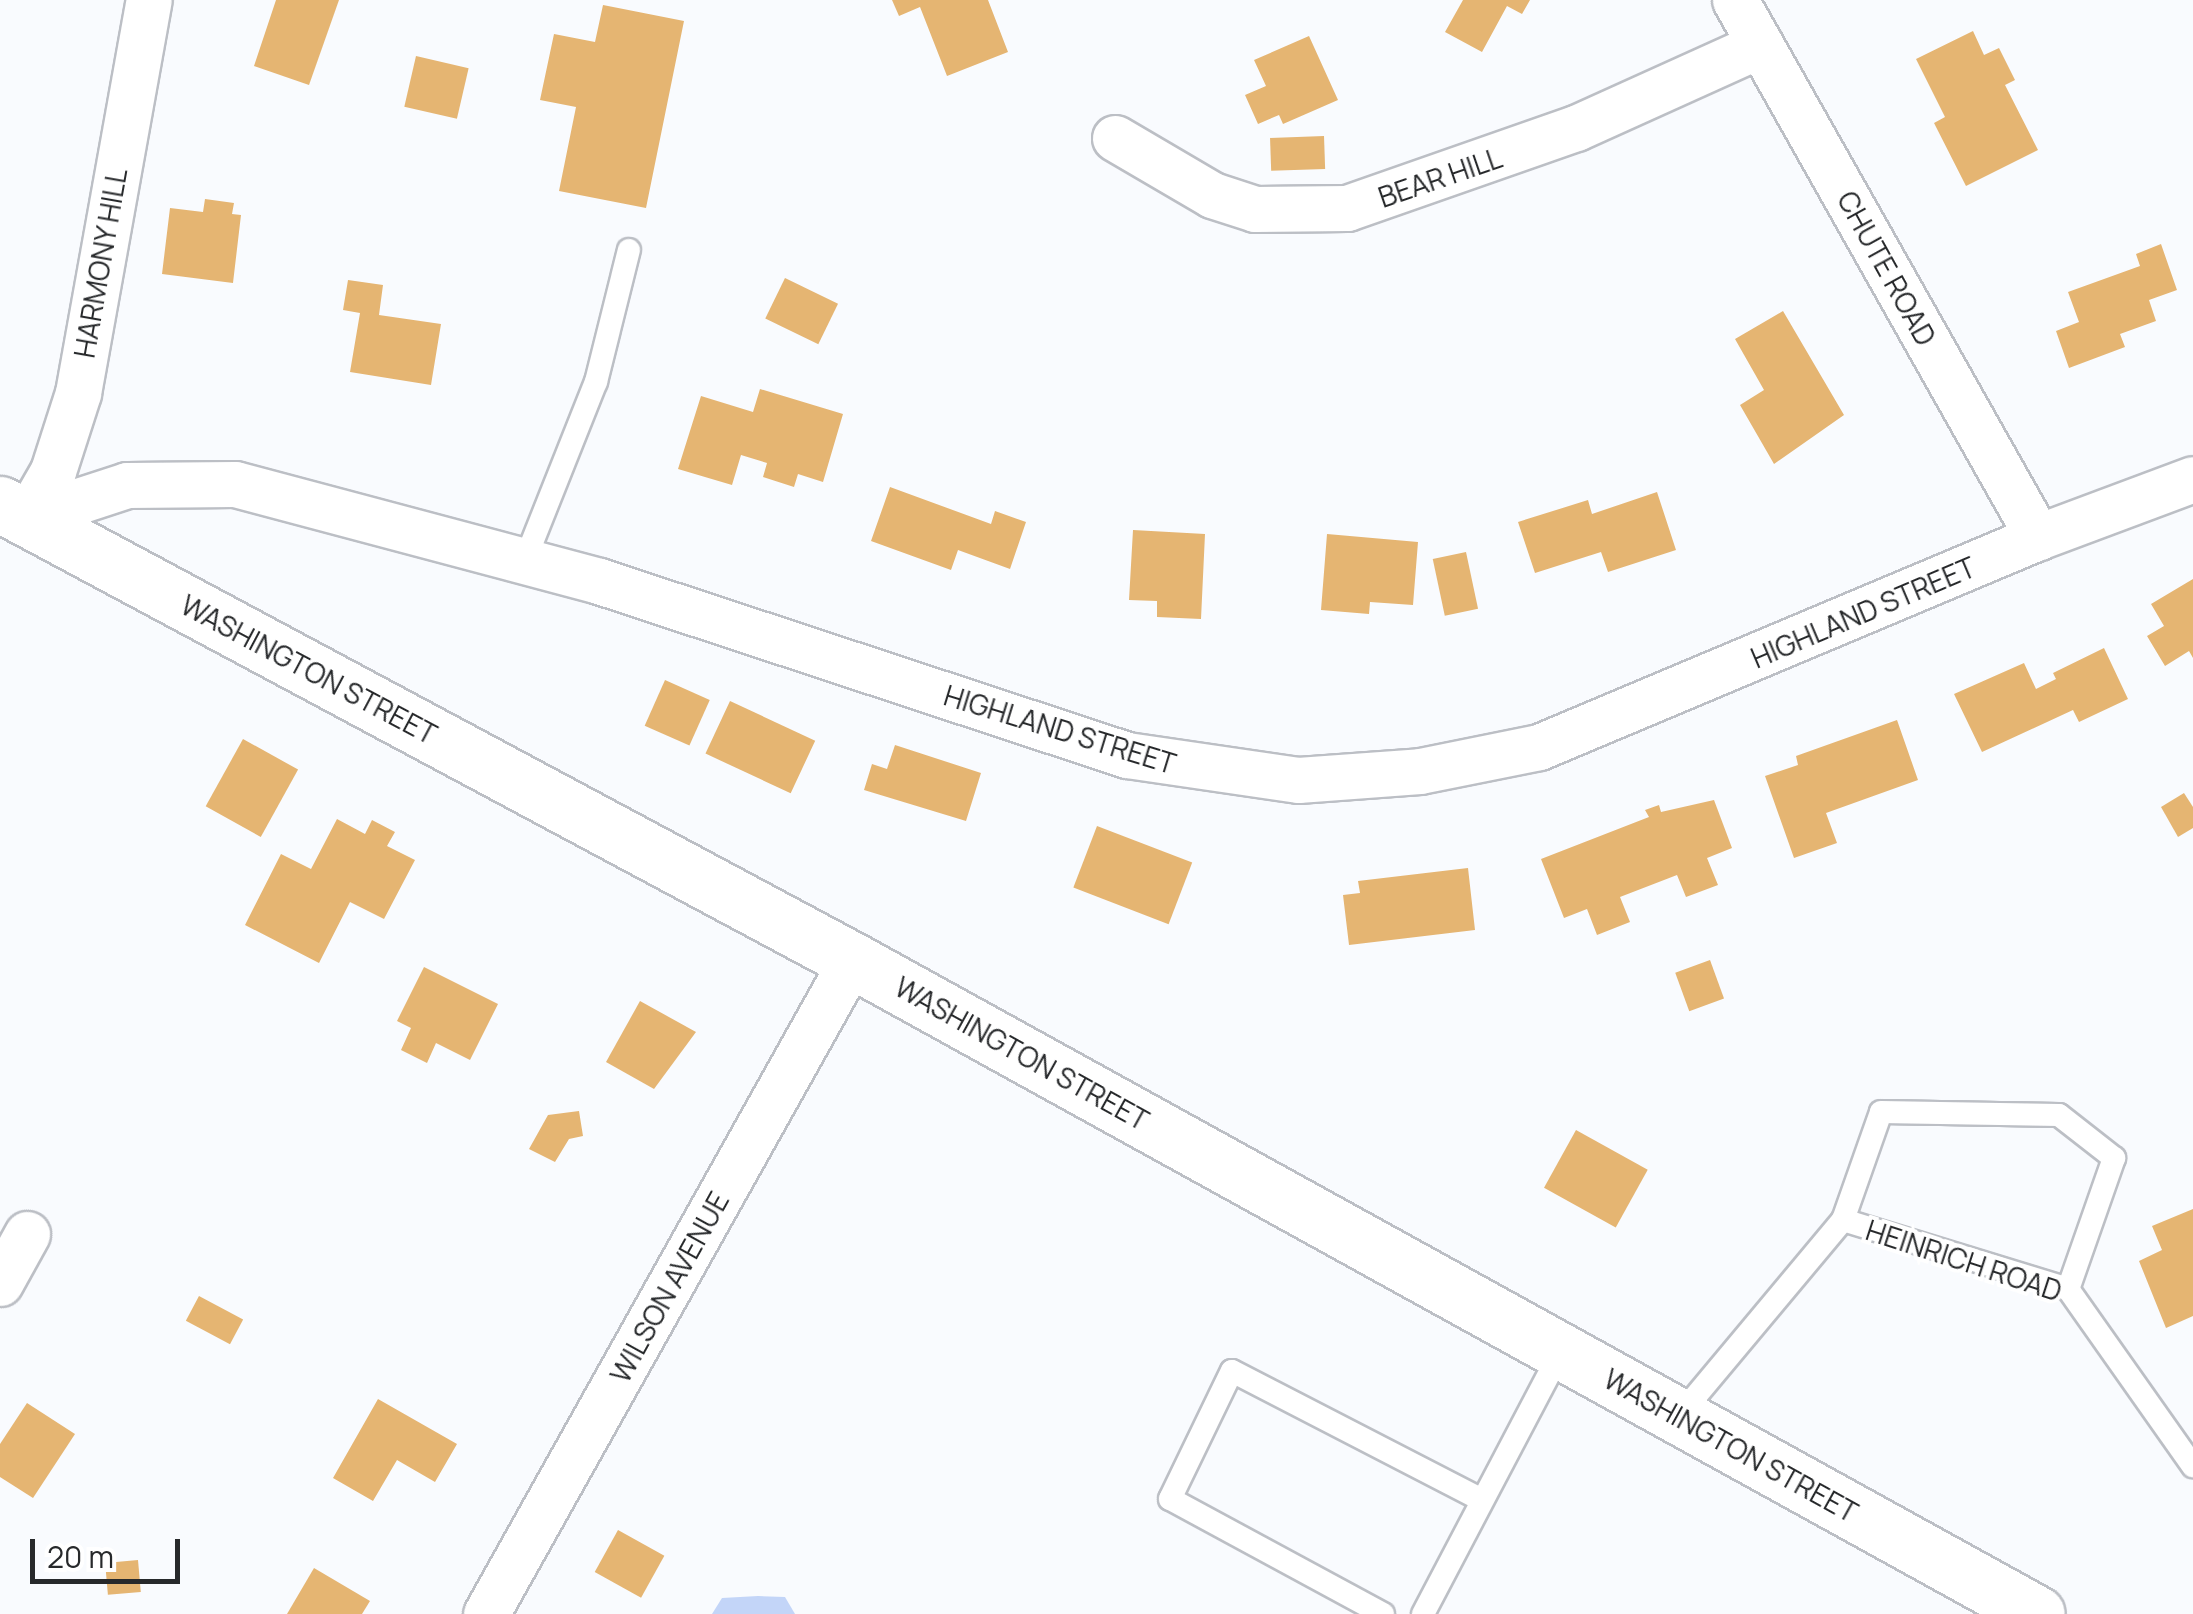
<!DOCTYPE html>
<html>
<head>
<meta charset="utf-8">
<style>
	body { margin:0 }
	#map { position:relative; width:2193px; height:1614px; overflow:hidden; background:#f9fbfe; font-family:Manrope,sans-serif }
	div>[style] { position:absolute }
	[style*='--x'] { left:calc(var(--x)*1px); top:calc(var(--y)*1px); width:calc(var(--w)*1px); rotate:calc(var(--a)*1deg) }
	.green>* { inset:0; background:#c3d5f8 }
	.building>* { inset:0; background:#e5b572; transform-origin:0 0 }
	.roads { filter:drop-shadow(2px 0 #bcbfc5) drop-shadow(-2px 0 #bcbfc5) drop-shadow(0 2px #bcbfc5) drop-shadow(0 -2px #bcbfc5) }
	.service>* { height:22px; margin:-11px; padding:0 11px; transform-origin:11px; border-radius:11px; background:#fff }
	.minor>* { height:45px; margin:-22.5px; padding:0 22.5px; transform-origin:22.5px; border-radius:22.5px; background:#fff }
	.secondary>* { height:55px; margin:-27.5px; padding:0 27.5px; transform-origin:27.5px; border-radius:27.5px; background:#fff }
	span { translate:-50% -50%; white-space:nowrap; text-align:center; line-height:1.15; -webkit-text-stroke:8px #fff; paint-order:stroke }
	.street-label { font-size:28px; color:#27292b }
	.scale { position:absolute; left:30px; top:1539px; width:150px; height:45px; box-sizing:border-box; border:5px solid #27292b; border-top:0; padding-left:12px; font-size:30px; line-height:35px; white-space:nowrap; color:#27292b; -webkit-text-stroke:8px #fff; paint-order:stroke }
</style>
</head>
<body>
<div id="map">
	<div class="green">
		<i style="clip-path:polygon(758px 1596px,785px 1597px,795px 1614px,712px 1614px,722px 1598px)"></i>
	</div>
	<div class="building">
		<i style="clip-path:polygon(276px 0,339px 0,309px 85px,254px 66px)"></i>
		<i style="clip-path:polygon(892px 0,988px 0,1008px 52px,947px 76px,920px 7px,899px 16px)"></i>
		<i style="clip-path:polygon(1463px 0,1530px 0,1522px 14px,1507px 6px,1482px 52px,1445px 32px)"></i>
		<i style="clip-path:polygon(603px 5px,684px 21px,646px 208px,559px 191px,576px 107px,540px 100px,554px 34px,595px 42px)"></i>
		<i style="clip-path:polygon(1973px 31px,1984px 55px,1999px 48px,2015px 80px,2005px 85px,2038px 150px,1966px 186px,1934px 123px,1945px 117px,1916px 59px)"></i>
		<i style="clip-path:polygon(1309px 36px,1338px 100px,1283px 124px,1279px 115px,1258px 124px,1245px 95px,1266px 86px,1254px 60px)"></i>
		<i style="left:416px;top:56px;width:54px;height:52px;rotate:13deg"></i>
		<i style="left:1324px;top:136px;width:33px;height:54px;rotate:88deg"></i>
		<i style="clip-path:polygon(205px 199px,234px 203px,232px 214px,241px 215px,233px 283px,162px 274px,170px 208px,203px 212px)"></i>
		<i style="clip-path:polygon(2161px 244px,2177px 290px,2149px 300px,2156px 321px,2120px 334px,2125px 347px,2069px 368px,2056px 331px,2079px 322px,2068px 292px,2140px 266px,2136px 254px)"></i>
		<i style="left:785px;top:278px;width:59px;height:45px;rotate:26deg"></i>
		<i style="clip-path:polygon(348px 280px,383px 285px,379px 315px,441px 324px,431px 385px,350px 372px,360px 313px,343px 310px)"></i>
		<i style="clip-path:polygon(1783px 311px,1844px 415px,1774px 464px,1740px 405px,1764px 390px,1735px 339px)"></i>
		<i style="clip-path:polygon(760px 389px,843px 414px,823px 482px,798px 474px,794px 487px,763px 477px,767px 463px,741px 455px,732px 485px,678px 469px,701px 396px,753px 412px)"></i>
		<i style="clip-path:polygon(890px 487px,991px 524px,995px 511px,1026px 522px,1010px 569px,958px 550px,951px 570px,871px 541px)"></i>
		<i style="clip-path:polygon(1657px 492px,1676px 550px,1608px 572px,1601px 552px,1535px 573px,1518px 522px,1588px 500px,1592px 514px)"></i>
		<i style="clip-path:polygon(1133px 530px,1205px 534px,1201px 619px,1157px 617px,1157px 601px,1129px 600px)"></i>
		<i style="clip-path:polygon(1327px 534px,1418px 542px,1413px 605px,1370px 602px,1369px 614px,1321px 610px)"></i>
		<i style="left:1466px;top:552px;width:58px;height:34px;rotate:78deg"></i>
		<i style="clip-path:polygon(2193px 579px,2193px 658px,2189px 651px,2165px 666px,2147px 636px,2164px 626px,2151px 604px)"></i>
		<i style="clip-path:polygon(2104px 648px,2128px 699px,2079px 722px,2073px 710px,1982px 752px,1954px 694px,2024px 663px,2036px 689px,2056px 679px,2053px 673px)"></i>
		<i style="left:665px;top:680px;width:49px;height:50px;rotate:24deg"></i>
		<i style="left:730px;top:701px;width:94px;height:58px;rotate:25deg"></i>
		<i style="clip-path:polygon(1897px 720px,1918px 780px,1826px 813px,1837px 843px,1794px 858px,1765px 776px,1798px 765px,1796px 756px)"></i>
		<i style="left:243px;top:739px;width:63px;height:77px;rotate:29deg"></i>
		<i style="clip-path:polygon(895px 745px,981px 773px,966px 821px,864px 790px,872px 764px,887px 769px)"></i>
		<i style="clip-path:polygon(2184px 793px,2193px 807px,2193px 828px,2178px 837px,2161px 807px)"></i>
		<i style="clip-path:polygon(1714px 800px,1732px 848px,1707px 858px,1718px 885px,1686px 897px,1677px 875px,1620px 897px,1630px 922px,1597px 935px,1587px 909px,1564px 918px,1541px 859px,1649px 817px,1645px 810px,1659px 805px,1661px 812px)"></i>
		<i style="clip-path:polygon(337px 819px,365px 834px,372px 820px,395px 832px,387px 846px,415px 860px,384px 919px,350px 902px,319px 963px,245px 925px,281px 854px,311px 869px)"></i>
		<i style="left:1097px;top:826px;width:102px;height:66px;rotate:21deg"></i>
		<i style="clip-path:polygon(1468px 868px,1475px 930px,1349px 945px,1343px 895px,1360px 893px,1358px 881px)"></i>
		<i style="left:1710px;top:960px;width:41px;height:37px;rotate:70deg"></i>
		<i style="clip-path:polygon(424px 967px,498px 1004px,470px 1060px,436px 1043px,427px 1063px,401px 1050px,411px 1028px,397px 1021px)"></i>
		<i style="clip-path:polygon(640px 1001px,696px 1032px,654px 1089px,606px 1062px)"></i>
		<i style="clip-path:polygon(579px 1111px,583px 1136px,569px 1139px,555px 1162px,529px 1149px,548px 1115px)"></i>
		<i style="left:1576px;top:1130px;width:82px;height:66px;rotate:29deg"></i>
		<i style="clip-path:polygon(2193px 1209px,2193px 1316px,2166px 1328px,2139px 1261px,2162px 1250px,2152px 1226px)"></i>
		<i style="left:199px;top:1296px;width:50px;height:28px;rotate:28deg"></i>
		<i style="clip-path:polygon(378px 1399px,457px 1444px,435px 1482px,397px 1460px,373px 1501px,333px 1478px)"></i>
		<i style="clip-path:polygon(27px 1403px,75px 1434px,33px 1498px,0 1477px,0 1444px)"></i>
		<i style="left:618px;top:1530px;width:53px;height:48px;rotate:29deg"></i>
		<i style="left:138px;top:1560px;width:32px;height:33px;rotate:85deg"></i>
		<i style="clip-path:polygon(314px 1568px,370px 1601px,362px 1614px,287px 1614px)"></i>
	</div>
	<div class="roads">
		<div class="service">
			<i style="--x:525;--y:560;--w:192;--a:-68.3"></i>
			<i style="--x:596;--y:382;--w:136;--a:-76"></i>
			<i style="--x:1843;--y:1220;--w:114;--a:-70.6"></i>
			<i style="--x:1881;--y:1112;--w:178;--a:1"></i>
			<i style="--x:2059;--y:1115;--w:70;--a:38"></i>
			<i style="--x:2114;--y:1158;--w:139;--a:109.3"></i>
			<i style="--x:1679;--y:1416;--w:256;--a:-50.1"></i>
			<i style="--x:1843;--y:1220;--w:235;--a:17"></i>
			<i style="--x:2068;--y:1289;--w:217;--a:54.8"></i>
			<i style="--x:1383;--y:1614;--w:242;--a:-151.6"></i>
			<i style="--x:1170;--y:1499;--w:142;--a:-64.2"></i>
			<i style="--x:1232;--y:1371;--w:281;--a:27.3"></i>
			<i style="--x:1423;--y:1614;--w:297;--a:-62.3"></i>
		</div>
		<div class="minor">
			<i style="--x:1735;--y:0;--w:617;--a:60.57"></i>
			<i style="--x:1115;--y:138;--w:113;--a:30.4"></i>
			<i style="--x:1212;--y:195;--w:45;--a:18"></i>
			<i style="--x:1255;--y:209;--w:92;--a:-0.6"></i>
			<i style="--x:1347;--y:208;--w:243;--a:-19.3"></i>
			<i style="--x:1576;--y:128;--w:202;--a:-24.3"></i>
			<i style="--x:26;--y:518;--w:106;--a:-18.1"></i>
			<i style="--x:127;--y:485;--w:108;--a:-0.5"></i>
			<i style="--x:235;--y:484;--w:377;--a:14.9"></i>
			<i style="--x:599;--y:581;--w:556;--a:18.24"></i>
			<i style="--x:1127;--y:755;--w:173;--a:8.3"></i>
			<i style="--x:1298;--y:780;--w:122;--a:-4.2"></i>
			<i style="--x:1420;--y:771;--w:121;--a:-11.4"></i>
			<i style="--x:1539;--y:747;--w:541;--a:-22.82"></i>
			<i style="--x:2038;--y:537;--w:165;--a:-20.5"></i>
			<i style="--x:26;--y:518;--w:54;--a:-60.1"></i>
			<i style="--x:53;--y:471;--w:82;--a:-72.2"></i>
			<i style="--x:78;--y:393;--w:399;--a:-79.8"></i>
			<i style="--x:0;--y:1283;--w:56;--a:-61.1"></i>
			<i style="--x:486;--y:1614;--w:749;--a:-60.77"></i>
		</div>
		<div class="secondary">
			<i style="--x:0;--y:504;--w:966;--a:28.16"></i>
			<i style="--x:852;--y:960;--w:1353;--a:28.89"></i>
		</div>
	</div>
	<div class="street-label">
		<span style="left:1440px;top:177px;rotate:-19deg">BEAR HILL</span>
		<span style="left:100px;top:263px;rotate:-80deg">HARMONY HILL</span>
		<span style="left:1887px;top:268px;rotate:61deg">CHUTE ROAD</span>
		<span style="left:1863px;top:612px;rotate:-23deg">HIGHLAND STREET</span>
		<span style="left:309px;top:669px;rotate:28deg">WASHINGTON STREET</span>
		<span style="left:1060px;top:729px;rotate:17deg">HIGHLAND STREET</span>
		<span style="left:1022px;top:1053px;rotate:29deg">WASHINGTON STREET</span>
		<span style="left:1964px;top:1260px;rotate:18deg">HEINRICH ROAD</span>
		<span style="left:669px;top:1287px;rotate:-61deg">WILSON AVENUE</span>
		<span style="left:1731px;top:1445px;rotate:29deg">WASHINGTON STREET</span>
	</div>
	<div class="scale">20 m</div>
</div>
</body>
</html>
